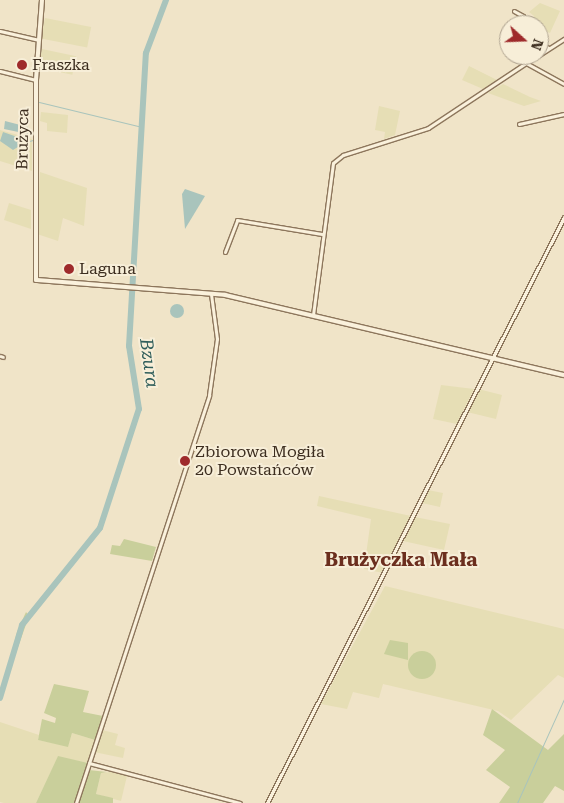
<!DOCTYPE html>
<html>
<head>
<meta charset="utf-8">
<style>
	body { margin:0 }
	#map { position:relative; width:564px; height:803px; overflow:hidden; background:#f0e4c8; font-family:"Roboto Serif",serif }
	div>[style] { position:absolute }
	[style*='--x'] { left:calc(var(--x)*1px); top:calc(var(--y)*1px); width:calc(var(--w)*1px); rotate:calc(var(--a)*1deg) }
	.farmland>* { inset:0; background:#e6deb5; transform-origin:0 0 }
	.green>* { inset:0; background:#c9cf9b }
	.round { border-radius:50% }
	.water>* { inset:0; background:#a9c4bc }
	.stream>* { height:1px; margin:-0.5px; padding:0 0.5px; transform-origin:0.5px; border-radius:0.5px; background:#a9c4bc }
	.river>* { height:6px; margin:-3px; padding:0 3px; transform-origin:3px; border-radius:3px; background:#a9c4bc }
	.roads { filter:drop-shadow(1px 0 #8d765c) drop-shadow(-1px 0 #8d765c) drop-shadow(0 1px #8d765c) drop-shadow(0 -1px #8d765c) }
	.street>* { height:3px; margin:-1.5px; padding:0 1.5px; transform-origin:1.5px; border-radius:1.5px; background:#faf1dc }
	.secondary>* { height:4px; margin:-2px; padding:0 2px; transform-origin:2px; border-radius:2px; background:#faf1dc }
	.dots>* { width:14px; height:14px; translate:-50% -50%; box-sizing:border-box; border:2px solid #f7eed8; border-radius:50% }
	span { translate:-50% -50%; white-space:nowrap; text-align:center; line-height:1.15; -webkit-text-stroke:4px #f7eed8; paint-order:stroke }
	.poi-label { font-size:16px; color:#3d2e20 }
	.left { translate:0 -50%; text-align:left }
	.street-label { font-size:16px; color:#3d2e20 }
	.water-label { font-size:18px; color:#2f5d5a; font-style:italic }
	.quarter-label { font-size:19px; color:#6b2e1e; font-weight:700 }
	.north { position:absolute; left:499px; top:15px; width:50px; height:50px; box-sizing:border-box; background:#f7eed8; border:1px solid #ada18e; border-radius:50%; rotate:110deg; font-size:14px; font-weight:700; line-height:20px; text-align:center; color:#3d2e20 }
	.north::after { content:''; display:block; margin:auto; width:18px; height:22px; background:#9e2a2b; clip-path:polygon(50% 0,100% 100%,50% 72%,0 100%) }
</style>
</head>
<body>
<div id="map">
	<div class="farmland">
		<i style="clip-path:polygon(540px 3px,560px 11px,550px 33px,530px 25px,534px 16px,529px 12px)"></i>
		<i style="left:45px;top:18px;width:47px;height:21px;rotate:11deg"></i>
		<i style="left:42px;top:49px;width:35px;height:19px;rotate:12deg"></i>
		<i style="clip-path:polygon(469px 66px,497px 80px,483px 89px,462px 80px)"></i>
		<i style="clip-path:polygon(503px 84px,530px 97px,541px 101px,524px 106px,488px 93px)"></i>
		<i style="clip-path:polygon(379px 106px,400px 111px,395px 135px,384px 139px,385px 132px,375px 130px)"></i>
		<i style="clip-path:polygon(41px 112px,68px 115px,67px 133px,47px 131px,47px 123px,40px 121px)"></i>
		<i style="clip-path:polygon(0 130px,32px 139px,32px 171px,0 161px)"></i>
		<i style="clip-path:polygon(40px 172px,87px 188px,84px 226px,63px 218px,58px 241px,37px 234px)"></i>
		<i style="clip-path:polygon(9px 203px,31px 210px,31px 229px,4px 220px)"></i>
		<i style="clip-path:polygon(441px 385px,474px 389px,457px 424px,433px 419px)"></i>
		<i style="clip-path:polygon(478px 389px,502px 395px,496px 419px,467px 412px)"></i>
		<i style="clip-path:polygon(428px 490px,443px 493px,440px 507px,422px 503px)"></i>
		<i style="clip-path:polygon(319px 496px,411px 516px,383px 573px,364px 569px,371px 519px,317px 506px)"></i>
		<i style="clip-path:polygon(415px 517px,450px 524px,444px 550px,403px 541px)"></i>
		<i style="clip-path:polygon(385px 586px,564px 629px,564px 678px,558px 675px,511px 720px,498px 711px,383px 684px,379px 698px,353px 692px,347px 709px,321px 704px)"></i>
		<i style="clip-path:polygon(0 722px,39px 735px,38px 740px,68px 746px,72px 733px,95px 740px,88px 763px,58px 757px,36px 803px,4px 803px,0 802px)"></i>
		<i style="clip-path:polygon(102px 730px,118px 734px,115px 745px,125px 748px,123px 758px,94px 752px)"></i>
		<i style="clip-path:polygon(111px 772px,127px 776px,121px 801px,96px 794px,101px 773px)"></i>
	</div>
	<div class="green">
		<i style="clip-path:polygon(124px 539px,156px 547px,152px 561px,110px 554px,112px 545px,120px 546px)"></i>
		<i style="clip-path:polygon(26px 612px,29px 616px,0 698px,17px 632px)"></i>
		<i style="clip-path:polygon(390px 640px,408px 643px,408px 660px,384px 654px)"></i>
		<i class="round" style="left:408px;top:651px;width:28px;height:28px"></i>
		<i style="clip-path:polygon(54px 684px,89px 691px,83px 712px,103px 716px,95px 740px,72px 733px,68px 747px,38px 740px,42px 719px,55px 723px,56px 718px,44px 713px)"></i>
		<i style="clip-path:polygon(492px 709px,548px 750px,564px 734px,564px 791px,555px 786px,543px 803px,499px 803px,510px 787px,486px 770px,505px 750px,483px 735px)"></i>
		<i style="clip-path:polygon(58px 756px,88px 763px,89px 770px,107px 772px,101px 773px,96px 794px,113px 798px,113px 803px,36px 803px)"></i>
	</div>
	<div class="water">
		<i style="clip-path:polygon(5px 121px,28px 127px,28px 134px,4px 129px)"></i>
		<i style="clip-path:polygon(3px 132px,26px 140px,26px 142px,13px 150px,0 141px)"></i>
		<i style="clip-path:polygon(185px 189px,205px 196px,185px 229px,182px 194px)"></i>
		<i class="round" style="left:170px;top:304px;width:14px;height:14px"></i>
	</div>
	<div class="stream">
		<i style="--x:39;--y:102;--w:106;--a:13.6"></i>
		<i style="--x:33;--y:112;--w:10;--a:-84"></i>
		<i style="--x:26;--y:142;--w:7;--a:-16"></i>
		<i style="--x:33;--y:140;--w:16;--a:-90"></i>
		<i style="--x:517;--y:803;--w:114;--a:-65.7"></i>
	</div>
	<div class="river">
		<i style="--x:0;--y:698;--w:76;--a:-73.2"></i>
		<i style="--x:22;--y:625;--w:124;--a:-51.2"></i>
		<i style="--x:100;--y:528;--w:125;--a:-71.9"></i>
		<i style="--x:139;--y:409;--w:64;--a:-99"></i>
		<i style="--x:129;--y:346;--w:293;--a:-86.7"></i>
		<i style="--x:146;--y:53;--w:57;--a:-69.3"></i>
	</div>
	<div class="roads">
		<div class="street">
			<i style="--x:514;--y:11;--w:10;--a:29"></i>
			<i style="--x:523;--y:16;--w:9;--a:103"></i>
			<i style="--x:0;--y:31;--w:39;--a:13"></i>
			<i style="--x:539;--y:43;--w:11;--a:27"></i>
			<i style="--x:539;--y:55;--w:30;--a:-33"></i>
			<i style="--x:526;--y:63;--w:43;--a:28.9"></i>
			<i style="--x:0;--y:71;--w:37;--a:14"></i>
			<i style="--x:519;--y:124;--w:46;--a:-12.5"></i>
			<i style="--x:225;--y:252;--w:34;--a:-69"></i>
			<i style="--x:237;--y:220;--w:86;--a:9.4"></i>
			<i style="--x:313;--y:315;--w:153;--a:-82.5"></i>
			<i style="--x:333;--y:163;--w:13;--a:-39"></i>
			<i style="--x:343;--y:155;--w:89;--a:-17.6"></i>
			<i style="--x:428;--y:128;--w:132;--a:-33.6"></i>
			<i style="--x:0;--y:356;--w:3;--a:18"></i>
			<i style="--x:89;--y:763;--w:156;--a:14.8"></i>
			<i style="--x:76;--y:803;--w:429;--a:-71.9"></i>
			<i style="--x:209;--y:395;--w:57;--a:-81.9"></i>
			<i style="--x:217;--y:339;--w:45;--a:-97.6"></i>
			<i style="--x:267;--y:803;--w:657;--a:-63.12"></i>
		</div>
		<div class="secondary">
			<i style="--x:42;--y:0;--w:80;--a:94.3"></i>
			<i style="--x:36;--y:80;--w:200;--a:90"></i>
			<i style="--x:36;--y:280;--w:190;--a:4.5"></i>
			<i style="--x:225;--y:295;--w:348;--a:13.3"></i>
		</div>
	</div>
	<div class="dots">
		<i style="left:22px;top:65px;background:#9e2a2b"></i>
		<i style="left:69px;top:269px;background:#9e2a2b"></i>
		<i style="left:185px;top:461px;background:#9e2a2b"></i>
	</div>
	<div class="poi-label">
		<span class="left" style="left:32px;top:65px">Fraszka</span>
		<span class="left" style="left:79px;top:269px">Laguna</span>
		<span class="left" style="left:195px;top:461px">Zbiorowa Mogiła<br>20 Powstańców</span>
	</div>
	<div class="street-label">
		<span style="left:23px;top:139px;rotate:-89deg">Brużyca</span>
	</div>
	<div class="water-label">
		<span style="left:149px;top:363px;rotate:82deg">Bzura</span>
	</div>
	<div class="quarter-label">
		<span style="left:401px;top:560px">Brużyczka Mała</span>
	</div>
	<div class="north">N</div>
</div>
</body>
</html>
